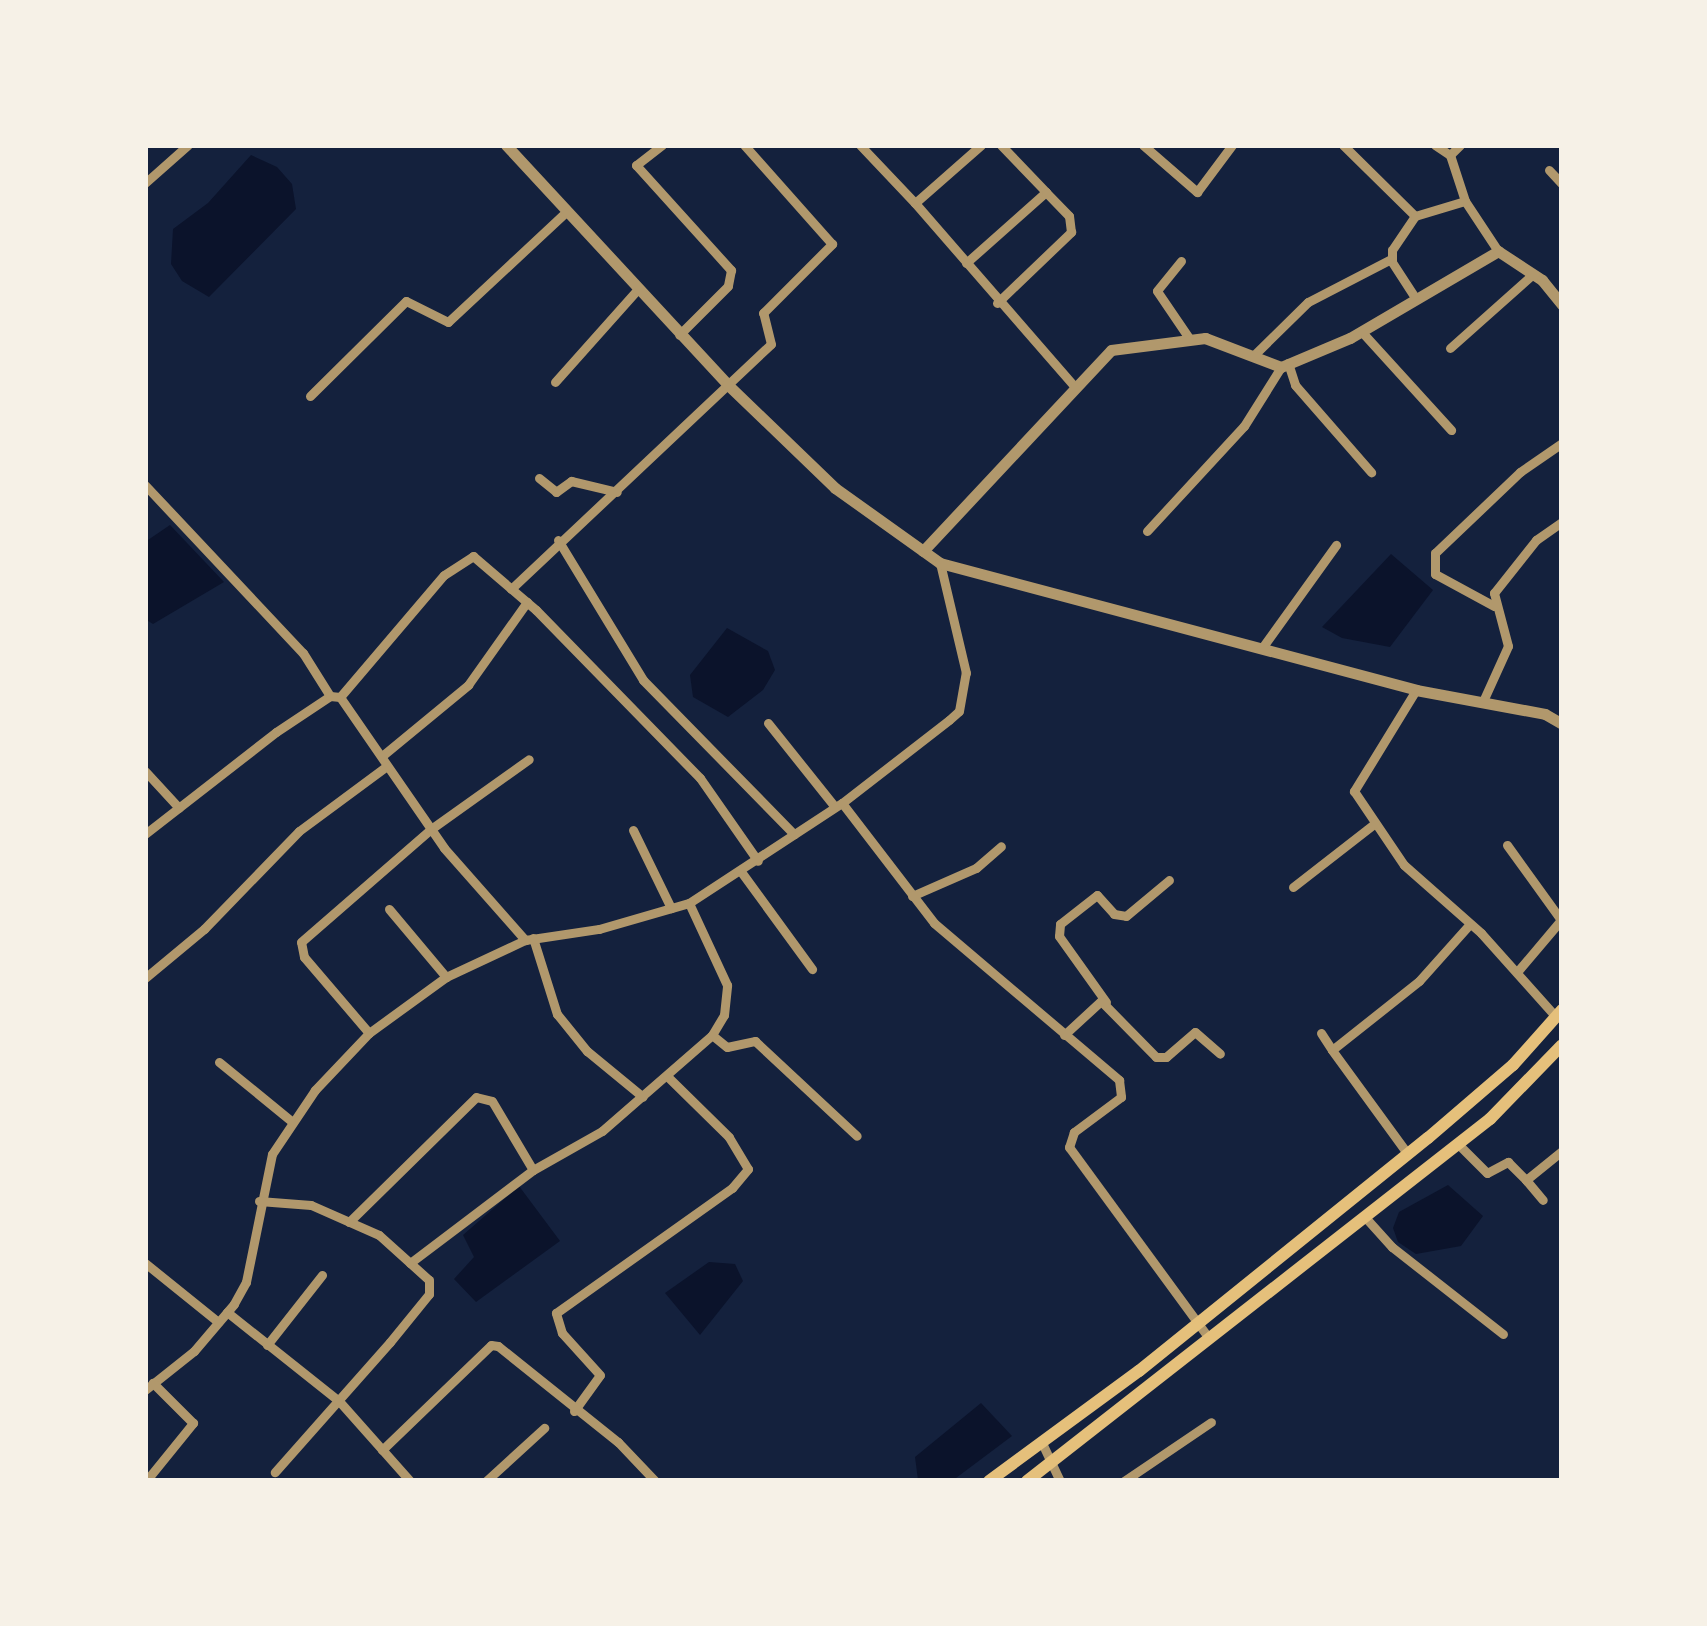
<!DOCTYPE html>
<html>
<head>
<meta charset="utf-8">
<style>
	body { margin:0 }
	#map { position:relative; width:1707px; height:1626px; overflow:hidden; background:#14213d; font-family:Georgia,serif }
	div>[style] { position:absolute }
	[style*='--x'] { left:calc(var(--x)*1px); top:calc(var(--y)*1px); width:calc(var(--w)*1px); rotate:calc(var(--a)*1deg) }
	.water>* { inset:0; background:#0b132b }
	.minor>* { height:9px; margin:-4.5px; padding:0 4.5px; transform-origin:4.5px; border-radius:4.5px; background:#b1986c }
	.tertiary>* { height:11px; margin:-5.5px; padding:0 5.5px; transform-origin:5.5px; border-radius:5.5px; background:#b1986c }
	.secondary>* { height:12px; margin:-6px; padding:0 6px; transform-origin:6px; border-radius:6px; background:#e5c07b }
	span { translate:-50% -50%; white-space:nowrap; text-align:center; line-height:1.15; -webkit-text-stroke:9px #f6f1e7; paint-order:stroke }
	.frame { position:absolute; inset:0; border:148px solid #f6f1e7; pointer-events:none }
</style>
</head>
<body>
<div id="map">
	<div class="water">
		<i style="clip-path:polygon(251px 155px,277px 167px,292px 184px,296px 209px,209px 297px,182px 281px,171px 264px,173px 229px,208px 203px)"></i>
		<i style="clip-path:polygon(170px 525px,224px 582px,153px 624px,145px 619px,145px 542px)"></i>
		<i style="clip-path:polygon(1391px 554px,1433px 590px,1390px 647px,1342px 638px,1322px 627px)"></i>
		<i style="clip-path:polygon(727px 628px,768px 651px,775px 670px,763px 690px,728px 717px,693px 697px,690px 675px)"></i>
		<i style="clip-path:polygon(1448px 1185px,1483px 1216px,1461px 1246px,1416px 1254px,1398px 1242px,1393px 1228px,1399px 1212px)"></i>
		<i style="clip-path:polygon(519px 1186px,560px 1241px,476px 1302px,454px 1279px,474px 1257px,463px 1235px)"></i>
		<i style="clip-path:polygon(709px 1262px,735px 1264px,743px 1281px,700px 1335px,665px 1293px)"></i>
		<i style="clip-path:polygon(981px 1403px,1012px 1436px,952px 1481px,918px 1480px,915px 1457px)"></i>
	</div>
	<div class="minor">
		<i style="--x:662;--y:145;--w:33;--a:142"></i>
		<i style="--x:636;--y:165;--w:142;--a:47.9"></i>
		<i style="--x:731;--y:270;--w:16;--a:101"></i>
		<i style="--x:728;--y:286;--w:69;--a:135"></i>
		<i style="--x:860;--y:145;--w:80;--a:46.5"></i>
		<i style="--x:981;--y:145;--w:88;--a:138.7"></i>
		<i style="--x:915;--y:203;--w:245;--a:49"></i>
		<i style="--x:1143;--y:145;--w:72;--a:41"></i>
		<i style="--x:1197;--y:192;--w:59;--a:-53.3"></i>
		<i style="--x:1343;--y:145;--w:101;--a:44.6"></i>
		<i style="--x:1435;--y:145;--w:18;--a:34"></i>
		<i style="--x:1460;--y:145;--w:14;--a:135"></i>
		<i style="--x:1450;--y:155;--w:48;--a:71.9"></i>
		<i style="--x:1465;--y:201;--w:60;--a:56.6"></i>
		<i style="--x:1549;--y:170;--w:19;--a:47"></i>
		<i style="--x:145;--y:183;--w:57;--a:-41.5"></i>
		<i style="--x:1181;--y:261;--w:38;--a:129"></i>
		<i style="--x:1157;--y:291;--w:57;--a:55.8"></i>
		<i style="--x:966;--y:263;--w:107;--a:-41.6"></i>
		<i style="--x:1046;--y:192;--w:65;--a:-133.8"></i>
		<i style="--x:1416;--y:299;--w:44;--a:-123"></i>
		<i style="--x:1392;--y:262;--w:12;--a:-90"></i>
		<i style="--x:1392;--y:250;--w:41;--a:-55.9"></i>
		<i style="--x:1415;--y:216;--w:52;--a:-16.7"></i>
		<i style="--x:997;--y:303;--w:103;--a:-43.8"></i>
		<i style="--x:1071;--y:232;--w:16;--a:-97"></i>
		<i style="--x:1069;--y:216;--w:33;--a:-134"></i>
		<i style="--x:1361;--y:331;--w:134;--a:47.7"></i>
		<i style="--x:1450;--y:348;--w:111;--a:-41.7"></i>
		<i style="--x:1253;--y:356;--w:77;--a:-44.5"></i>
		<i style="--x:1308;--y:302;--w:93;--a:-27.4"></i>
		<i style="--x:1288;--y:363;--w:23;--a:72"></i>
		<i style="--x:1295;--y:385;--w:116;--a:48.9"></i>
		<i style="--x:555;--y:382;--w:123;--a:-48.3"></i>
		<i style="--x:310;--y:396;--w:135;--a:-44.7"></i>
		<i style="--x:406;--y:301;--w:47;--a:26.6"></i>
		<i style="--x:448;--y:322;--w:160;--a:-43"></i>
		<i style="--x:539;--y:478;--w:22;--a:39"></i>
		<i style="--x:556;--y:492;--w:19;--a:-36"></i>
		<i style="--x:571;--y:481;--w:47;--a:13.4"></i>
		<i style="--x:145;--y:485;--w:231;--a:46.8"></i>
		<i style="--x:303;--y:653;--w:51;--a:57.9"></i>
		<i style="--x:1147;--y:531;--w:143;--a:-47.3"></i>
		<i style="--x:1244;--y:426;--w:70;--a:-57.9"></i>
		<i style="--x:558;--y:540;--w:164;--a:58.7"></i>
		<i style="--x:643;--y:680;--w:216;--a:45.6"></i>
		<i style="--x:511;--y:589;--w:357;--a:-43.3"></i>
		<i style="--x:771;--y:344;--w:32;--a:-104"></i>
		<i style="--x:763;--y:313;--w:98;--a:-45"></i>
		<i style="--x:832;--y:244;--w:132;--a:-131.6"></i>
		<i style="--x:1494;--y:606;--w:67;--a:-151.5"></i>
		<i style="--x:1435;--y:574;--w:21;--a:-90"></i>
		<i style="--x:1435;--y:553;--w:117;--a:-43.6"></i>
		<i style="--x:1520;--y:472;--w:51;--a:-34.6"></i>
		<i style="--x:1262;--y:648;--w:127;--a:-54.3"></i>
		<i style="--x:1416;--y:690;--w:119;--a:121.5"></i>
		<i style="--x:1354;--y:791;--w:89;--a:56"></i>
		<i style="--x:1404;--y:865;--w:103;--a:41.4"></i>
		<i style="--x:1481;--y:933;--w:113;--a:48.2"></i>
		<i style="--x:340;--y:697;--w:160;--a:-49.6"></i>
		<i style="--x:444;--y:575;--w:35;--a:-33"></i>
		<i style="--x:473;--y:556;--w:83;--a:40.6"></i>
		<i style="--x:536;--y:610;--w:235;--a:45.7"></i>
		<i style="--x:700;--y:778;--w:101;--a:55.1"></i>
		<i style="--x:1484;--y:699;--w:58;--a:-65.6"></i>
		<i style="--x:1508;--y:646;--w:55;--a:-104.8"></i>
		<i style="--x:1494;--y:593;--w:68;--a:-51.6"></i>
		<i style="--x:1536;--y:540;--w:32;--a:-35"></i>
		<i style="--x:768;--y:723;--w:107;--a:51.4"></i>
		<i style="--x:382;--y:756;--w:112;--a:-39.5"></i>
		<i style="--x:468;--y:685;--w:102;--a:-54.6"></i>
		<i style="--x:145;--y:771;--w:50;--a:47.4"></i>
		<i style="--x:842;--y:803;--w:151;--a:52.5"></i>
		<i style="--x:934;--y:923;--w:243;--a:40.3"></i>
		<i style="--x:1119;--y:1080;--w:17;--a:83"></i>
		<i style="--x:1121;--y:1097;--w:59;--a:143.3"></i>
		<i style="--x:1074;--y:1132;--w:16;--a:108"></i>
		<i style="--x:1069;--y:1147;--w:235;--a:53.8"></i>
		<i style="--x:633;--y:830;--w:87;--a:64"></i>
		<i style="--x:145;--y:834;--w:166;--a:-37.9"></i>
		<i style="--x:276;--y:732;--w:65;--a:-33.7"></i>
		<i style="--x:330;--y:696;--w:10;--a:6"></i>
		<i style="--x:340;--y:697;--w:183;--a:55.4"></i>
		<i style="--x:444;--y:848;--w:123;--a:48.6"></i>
		<i style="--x:525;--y:940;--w:87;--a:154.9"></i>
		<i style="--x:446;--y:977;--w:95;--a:144"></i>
		<i style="--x:369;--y:1033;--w:79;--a:133.5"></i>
		<i style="--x:315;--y:1090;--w:77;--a:123.9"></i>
		<i style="--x:272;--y:1154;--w:131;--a:101.5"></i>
		<i style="--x:246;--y:1282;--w:25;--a:119"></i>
		<i style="--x:234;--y:1304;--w:62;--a:130.4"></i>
		<i style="--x:194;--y:1351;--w:63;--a:141.5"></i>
		<i style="--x:1507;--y:845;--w:92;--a:54.2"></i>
		<i style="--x:1561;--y:920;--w:68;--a:130.2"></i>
		<i style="--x:742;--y:873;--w:119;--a:53.9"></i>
		<i style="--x:1293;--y:887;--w:103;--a:-37.9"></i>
		<i style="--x:912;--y:896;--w:70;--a:-23.6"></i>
		<i style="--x:976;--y:868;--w:33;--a:-41"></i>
		<i style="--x:389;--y:909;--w:89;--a:50"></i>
		<i style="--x:533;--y:938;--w:80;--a:72.5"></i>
		<i style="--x:557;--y:1014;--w:48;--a:51"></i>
		<i style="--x:587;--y:1051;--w:72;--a:39.4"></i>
		<i style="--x:525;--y:940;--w:75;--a:-8.5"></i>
		<i style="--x:599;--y:929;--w:94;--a:-16.1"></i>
		<i style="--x:689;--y:903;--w:183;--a:-33.2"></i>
		<i style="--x:842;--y:803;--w:135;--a:-37.8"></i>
		<i style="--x:949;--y:720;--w:13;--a:-42"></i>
		<i style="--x:959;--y:711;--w:39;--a:-80"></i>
		<i style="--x:966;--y:673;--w:113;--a:-103.3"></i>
		<i style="--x:145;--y:978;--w:77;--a:-39.7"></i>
		<i style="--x:204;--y:929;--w:136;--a:-45.9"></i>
		<i style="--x:299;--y:831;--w:109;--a:-36.5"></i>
		<i style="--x:1106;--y:1002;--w:81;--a:-125.5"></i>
		<i style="--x:1059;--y:936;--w:12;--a:-85"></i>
		<i style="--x:1060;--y:924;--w:47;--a:-38.1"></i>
		<i style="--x:1097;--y:895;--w:25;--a:48"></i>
		<i style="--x:1114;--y:914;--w:12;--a:9"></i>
		<i style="--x:1126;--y:916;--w:56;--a:-39.9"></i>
		<i style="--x:369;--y:1033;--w:100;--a:-130.5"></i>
		<i style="--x:304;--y:957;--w:15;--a:-101"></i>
		<i style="--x:301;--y:942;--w:172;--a:-41"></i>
		<i style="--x:431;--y:829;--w:120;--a:-35.5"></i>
		<i style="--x:1321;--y:1033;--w:20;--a:57"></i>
		<i style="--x:712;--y:1035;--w:19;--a:39"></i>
		<i style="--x:727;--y:1047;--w:29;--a:-12"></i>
		<i style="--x:755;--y:1041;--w:139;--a:43"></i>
		<i style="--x:1064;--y:1035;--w:50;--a:-42.6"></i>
		<i style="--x:1101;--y:1001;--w:78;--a:45.5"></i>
		<i style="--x:1156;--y:1057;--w:10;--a:0"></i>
		<i style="--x:1166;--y:1057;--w:38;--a:-41"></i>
		<i style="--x:1195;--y:1032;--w:33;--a:41"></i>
		<i style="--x:219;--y:1062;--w:92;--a:39.2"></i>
		<i style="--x:1458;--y:1144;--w:41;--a:45"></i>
		<i style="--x:1487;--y:1173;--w:24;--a:-28"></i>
		<i style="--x:1508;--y:1162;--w:25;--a:45"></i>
		<i style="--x:1526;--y:1180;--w:46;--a:-38.9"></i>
		<i style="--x:1407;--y:1153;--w:127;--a:-126.1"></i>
		<i style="--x:1332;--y:1050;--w:111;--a:-38.4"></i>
		<i style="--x:1419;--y:981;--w:75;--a:-48.2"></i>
		<i style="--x:1526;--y:1180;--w:26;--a:50"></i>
		<i style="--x:259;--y:1201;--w:52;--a:4.4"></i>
		<i style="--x:311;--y:1205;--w:74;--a:23.8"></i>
		<i style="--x:379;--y:1235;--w:67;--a:42"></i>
		<i style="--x:429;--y:1280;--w:14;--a:90"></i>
		<i style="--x:429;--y:1294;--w:62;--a:129.1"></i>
		<i style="--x:390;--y:1342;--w:174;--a:131.5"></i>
		<i style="--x:1364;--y:1216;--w:42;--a:47.9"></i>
		<i style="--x:1392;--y:1247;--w:141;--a:38.1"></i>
		<i style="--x:349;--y:1222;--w:178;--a:-44.5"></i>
		<i style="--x:476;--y:1097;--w:16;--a:14"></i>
		<i style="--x:492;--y:1101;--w:80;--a:59.3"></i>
		<i style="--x:145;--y:1263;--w:94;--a:38.9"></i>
		<i style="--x:410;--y:1263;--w:154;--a:-37.1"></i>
		<i style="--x:533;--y:1170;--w:79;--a:-29.5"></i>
		<i style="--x:602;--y:1131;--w:146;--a:-41.1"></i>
		<i style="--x:712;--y:1035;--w:23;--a:-59"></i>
		<i style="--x:724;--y:1015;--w:30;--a:-84"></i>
		<i style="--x:727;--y:985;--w:90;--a:-114.9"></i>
		<i style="--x:227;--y:1312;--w:143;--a:38.5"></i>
		<i style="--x:339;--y:1401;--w:107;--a:48.4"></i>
		<i style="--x:267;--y:1345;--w:89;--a:-51.8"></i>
		<i style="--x:574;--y:1411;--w:44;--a:-54.2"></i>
		<i style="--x:600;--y:1375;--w:57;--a:-132.1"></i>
		<i style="--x:562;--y:1333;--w:21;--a:-107"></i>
		<i style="--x:556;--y:1313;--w:216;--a:-35.4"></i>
		<i style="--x:732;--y:1188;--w:25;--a:-50"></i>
		<i style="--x:748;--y:1169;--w:37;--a:-121"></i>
		<i style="--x:729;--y:1137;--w:87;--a:-135.5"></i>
		<i style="--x:1042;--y:1443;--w:42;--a:64.7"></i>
		<i style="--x:382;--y:1450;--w:151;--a:-43.9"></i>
		<i style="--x:491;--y:1345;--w:7;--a:8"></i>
		<i style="--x:498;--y:1346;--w:154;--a:38.7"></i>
		<i style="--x:618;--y:1442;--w:54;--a:46.5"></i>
		<i style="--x:146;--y:1481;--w:75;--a:-51"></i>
		<i style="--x:193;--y:1423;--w:57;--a:-135"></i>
		<i style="--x:486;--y:1481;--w:79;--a:-42.4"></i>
		<i style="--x:1124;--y:1481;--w:105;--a:-34.1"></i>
	</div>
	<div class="tertiary">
		<i style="--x:506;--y:145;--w:326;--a:47.2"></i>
		<i style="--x:727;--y:384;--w:150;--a:43.9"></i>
		<i style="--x:835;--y:488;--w:129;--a:35.5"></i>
		<i style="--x:940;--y:563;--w:493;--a:14.9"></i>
		<i style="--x:1416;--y:690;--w:131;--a:10.5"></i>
		<i style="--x:1545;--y:714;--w:20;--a:30"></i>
		<i style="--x:923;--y:551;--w:275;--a:-46.9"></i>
		<i style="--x:1111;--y:350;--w:95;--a:-7.3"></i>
		<i style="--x:1205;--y:338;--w:81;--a:20.9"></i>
		<i style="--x:1281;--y:367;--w:75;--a:-22.8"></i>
		<i style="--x:1350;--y:338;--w:172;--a:-30.4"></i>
		<i style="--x:1498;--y:251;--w:53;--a:33.4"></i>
		<i style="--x:1542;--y:280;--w:32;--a:51"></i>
	</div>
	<div class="secondary">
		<i style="--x:989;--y:1481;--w:186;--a:-36.3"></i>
		<i style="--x:1139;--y:1371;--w:371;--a:-38.9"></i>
		<i style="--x:1428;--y:1138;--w:112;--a:-40.7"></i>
		<i style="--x:1513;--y:1065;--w:74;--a:-48.3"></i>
		<i style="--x:1027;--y:1481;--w:588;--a:-38.02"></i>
		<i style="--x:1490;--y:1119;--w:103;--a:-45.8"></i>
	</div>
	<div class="frame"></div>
</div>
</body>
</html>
